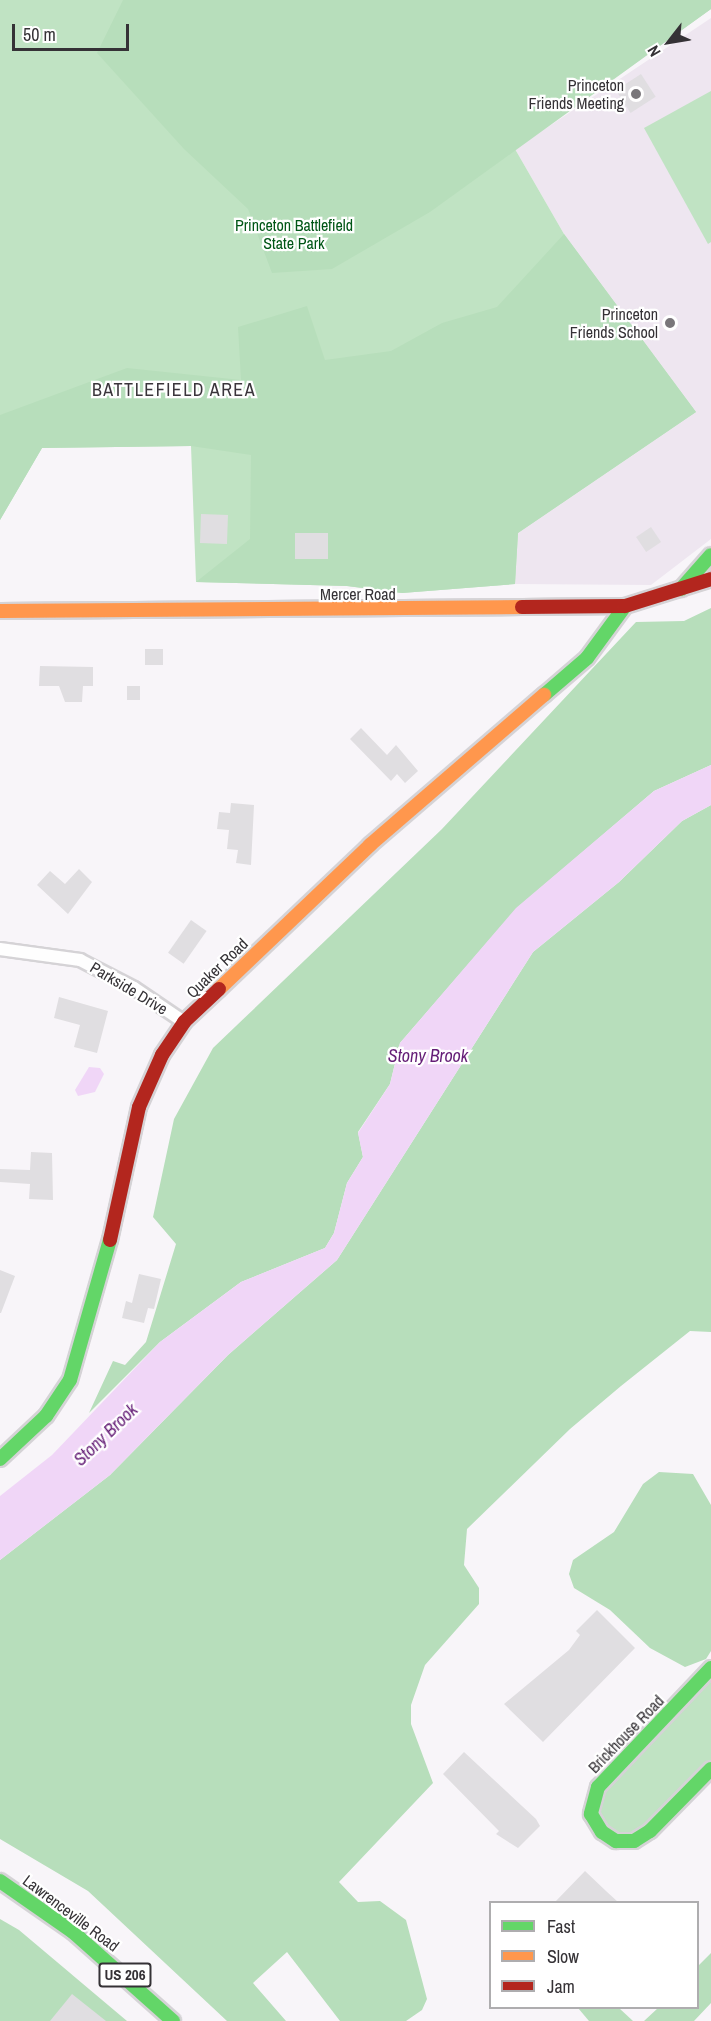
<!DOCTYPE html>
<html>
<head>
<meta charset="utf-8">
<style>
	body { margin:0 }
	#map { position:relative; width:711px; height:2021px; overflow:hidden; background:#f8f5f9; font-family:"Archivo Narrow",sans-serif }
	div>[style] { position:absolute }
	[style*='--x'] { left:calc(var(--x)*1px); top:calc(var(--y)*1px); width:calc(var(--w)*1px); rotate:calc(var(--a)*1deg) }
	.built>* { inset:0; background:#eee6f0 }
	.green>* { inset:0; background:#c0e3c3 }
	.forest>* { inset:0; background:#b7debb }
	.water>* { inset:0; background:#f0d6f7 }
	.building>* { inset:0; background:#e0dee1; transform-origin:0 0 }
	.roads { filter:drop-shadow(2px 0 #d5d3d6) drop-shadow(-2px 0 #d5d3d6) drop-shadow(0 2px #d5d3d6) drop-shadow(0 -2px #d5d3d6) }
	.street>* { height:12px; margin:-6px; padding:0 6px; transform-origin:6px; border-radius:6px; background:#fefefe }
	.fast>* { height:14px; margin:-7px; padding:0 7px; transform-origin:7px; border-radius:7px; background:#63d668 }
	.slow>* { height:14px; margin:-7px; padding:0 7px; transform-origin:7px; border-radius:7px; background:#ff974d }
	.jam>* { height:14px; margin:-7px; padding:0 7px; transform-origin:7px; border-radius:7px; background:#b3261e }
	.dots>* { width:16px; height:16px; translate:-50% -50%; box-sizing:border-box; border:3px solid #fff; border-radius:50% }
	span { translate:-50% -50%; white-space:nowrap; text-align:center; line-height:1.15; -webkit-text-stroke:4.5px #fff; paint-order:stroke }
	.shield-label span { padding:2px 4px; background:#fff; border:2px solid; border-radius:4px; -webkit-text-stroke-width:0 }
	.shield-label { font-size:15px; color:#353236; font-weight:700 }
	.poi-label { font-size:16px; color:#353236 }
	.right { translate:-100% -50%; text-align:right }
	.park-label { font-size:16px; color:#005616 }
	.street-label { font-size:16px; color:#353236 }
	.neighbourhood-label { font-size:18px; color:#3a353b; letter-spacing:1.5px }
	.water-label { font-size:18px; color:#641d76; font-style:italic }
	.legend { position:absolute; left:489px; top:1901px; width:210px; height:108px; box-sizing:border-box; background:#fff; border:2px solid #aeadaf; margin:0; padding:8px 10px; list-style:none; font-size:18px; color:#353236 }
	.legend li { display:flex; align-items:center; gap:12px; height:30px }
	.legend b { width:30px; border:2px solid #aeadaf }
	.north { position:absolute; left:639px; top:12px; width:60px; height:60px; -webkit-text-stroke:4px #fff; paint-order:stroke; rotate:239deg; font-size:16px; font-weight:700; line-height:24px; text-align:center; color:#353236 }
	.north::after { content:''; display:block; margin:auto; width:21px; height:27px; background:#353236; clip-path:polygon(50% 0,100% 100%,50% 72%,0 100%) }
	.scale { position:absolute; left:12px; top:24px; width:117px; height:27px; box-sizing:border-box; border:3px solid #353236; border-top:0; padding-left:8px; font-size:18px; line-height:21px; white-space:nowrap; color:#353236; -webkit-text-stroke:4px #fff; paint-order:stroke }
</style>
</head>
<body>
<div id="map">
	<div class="built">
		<i style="clip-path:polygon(711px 18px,711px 539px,651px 585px,515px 584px,518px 533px,696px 412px,564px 234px,515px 149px)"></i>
	</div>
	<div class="green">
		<i style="clip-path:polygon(0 0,711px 0,711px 9px,515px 149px,564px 234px,696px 412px,518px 533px,515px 584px,402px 593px,347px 586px,196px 582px,191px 446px,42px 448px,0 520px)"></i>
		<i style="clip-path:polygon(711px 91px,711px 242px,708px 244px,644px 128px)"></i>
		<i style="clip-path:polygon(711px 1678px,711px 1761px,639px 1833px,626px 1837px,597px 1818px,601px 1791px)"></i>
	</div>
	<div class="forest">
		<i style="clip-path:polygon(123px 0,711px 0,711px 9px,430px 212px,332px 269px,272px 273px,248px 209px,184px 149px,97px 53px)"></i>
		<i style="clip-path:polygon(564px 234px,696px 412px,518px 533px,515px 584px,402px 593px,347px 586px,196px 582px,250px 539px,251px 455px,191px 446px,42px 448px,0 520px,0 415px,127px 368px,241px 380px,238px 327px,307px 306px,325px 360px,391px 351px,442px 323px,497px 307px)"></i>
		<i style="clip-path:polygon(711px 608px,711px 765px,654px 791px,517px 908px,400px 1043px,390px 1084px,358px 1132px,363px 1157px,347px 1183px,334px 1233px,325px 1248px,241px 1282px,160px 1342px,89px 1413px,113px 1361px,125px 1365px,146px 1342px,176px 1244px,153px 1217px,174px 1119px,213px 1048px,442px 829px,636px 622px,684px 621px)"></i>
		<i style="clip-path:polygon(711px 805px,711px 1332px,690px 1331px,621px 1386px,570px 1429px,467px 1529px,464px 1565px,479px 1588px,479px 1604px,425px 1665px,411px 1705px,411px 1724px,433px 1783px,339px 1882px,358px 1902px,380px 1901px,406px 1920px,427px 1999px,422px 2010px,406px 2021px,340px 2021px,287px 1952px,253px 1983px,286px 2021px,227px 2021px,88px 1891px,0 1839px,0 1560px,110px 1475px,228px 1355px,337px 1260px,533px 952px,619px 882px,682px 821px)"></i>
		<i style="clip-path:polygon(659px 1472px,693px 1474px,711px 1505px,711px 1651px,706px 1659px,685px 1667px,650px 1648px,610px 1610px,574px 1588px,569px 1574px,573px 1560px,614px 1532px,643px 1484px)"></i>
		<i style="clip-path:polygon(0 1919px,19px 1930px,127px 2021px,0 2021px)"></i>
		<i style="clip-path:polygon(711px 1953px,711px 2003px,694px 2021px,644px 2021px,658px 2008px,698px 2008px,698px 1966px)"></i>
		<i style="clip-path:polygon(578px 2008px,619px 2008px,633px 2021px,589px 2021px)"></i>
	</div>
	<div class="water">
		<i style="clip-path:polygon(711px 765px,711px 805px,682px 821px,619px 882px,533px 952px,337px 1260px,228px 1355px,110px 1475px,0 1560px,0 1496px,52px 1455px,160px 1342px,241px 1282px,325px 1248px,334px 1233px,347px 1183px,363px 1157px,358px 1133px,390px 1084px,400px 1043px,516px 908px,654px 791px)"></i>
		<i style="clip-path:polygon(89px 1067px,100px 1068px,104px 1074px,95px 1092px,78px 1096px,75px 1090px)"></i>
	</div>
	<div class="building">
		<i style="left:641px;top:74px;width:27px;height:30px;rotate:57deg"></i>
		<i style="left:201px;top:514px;width:27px;height:29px;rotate:2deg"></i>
		<i style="left:651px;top:527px;width:18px;height:18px;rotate:56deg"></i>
		<i style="left:295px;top:533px;width:33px;height:26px"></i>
		<i style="left:145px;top:649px;width:18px;height:16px"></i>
		<i style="clip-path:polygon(40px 666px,93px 667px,93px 686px,83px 686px,82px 702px,65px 702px,59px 686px,39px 686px)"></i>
		<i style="left:127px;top:686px;width:13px;height:14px"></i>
		<i style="clip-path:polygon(361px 728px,387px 755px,396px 745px,418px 771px,405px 783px,397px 774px,391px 781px,350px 739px)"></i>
		<i style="clip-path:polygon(231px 803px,254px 805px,251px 865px,236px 863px,238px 850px,227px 849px,229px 830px,217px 829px,219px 812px,230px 813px)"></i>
		<i style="clip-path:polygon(79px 869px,92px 882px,68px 914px,37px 885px,50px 871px,65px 884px)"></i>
		<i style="left:191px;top:920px;width:19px;height:40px;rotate:35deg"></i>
		<i style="clip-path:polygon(59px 997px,108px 1011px,97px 1053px,74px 1047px,80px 1025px,54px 1018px)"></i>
		<i style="clip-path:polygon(31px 1152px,52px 1153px,53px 1200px,29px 1199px,30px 1184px,0 1182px,0 1169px,30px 1170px)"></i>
		<i style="clip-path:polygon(0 1270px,15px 1276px,1px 1313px,0 1313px)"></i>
		<i style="clip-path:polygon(139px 1274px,161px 1279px,154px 1309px,148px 1308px,144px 1323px,122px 1318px,126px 1301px,132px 1303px)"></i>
		<i style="clip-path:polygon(597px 1610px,635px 1648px,543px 1742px,504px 1704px,569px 1650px,580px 1635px,576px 1631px)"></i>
		<i style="clip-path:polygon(464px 1752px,536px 1819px,540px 1826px,518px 1848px,496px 1834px,499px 1831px,443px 1774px)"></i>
		<i style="clip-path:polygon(585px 1871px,606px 1891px,618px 1902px,555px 1902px)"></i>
		<i style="clip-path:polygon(72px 1994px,106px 2021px,50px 2021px)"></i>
	</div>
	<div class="roads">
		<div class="street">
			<i style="--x:0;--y:949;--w:81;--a:7.8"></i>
			<i style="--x:80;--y:960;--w:61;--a:27.4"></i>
			<i style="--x:134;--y:988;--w:60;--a:34.2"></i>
		</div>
		<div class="fast">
			<i style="--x:681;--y:589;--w:45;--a:-48.6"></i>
			<i style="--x:544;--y:695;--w:57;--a:-40.7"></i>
			<i style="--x:587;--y:658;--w:64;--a:-53.8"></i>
			<i style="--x:0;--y:1459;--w:63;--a:-43.1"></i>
			<i style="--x:46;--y:1416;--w:43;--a:-56.3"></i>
			<i style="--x:70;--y:1380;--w:146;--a:-74.1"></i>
			<i style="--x:711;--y:1668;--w:164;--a:133.5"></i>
			<i style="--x:598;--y:1787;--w:28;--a:105"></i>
			<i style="--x:591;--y:1814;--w:21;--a:59"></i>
			<i style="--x:602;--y:1832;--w:17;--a:33"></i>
			<i style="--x:616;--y:1841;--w:18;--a:0"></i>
			<i style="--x:634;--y:1841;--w:19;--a:-32"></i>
			<i style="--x:650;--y:1831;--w:87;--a:-45.5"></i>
			<i style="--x:0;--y:1881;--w:89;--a:34.9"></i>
			<i style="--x:73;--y:1932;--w:134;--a:41.7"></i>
		</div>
		<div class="slow">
			<i style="--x:0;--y:611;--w:522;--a:-0.44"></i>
			<i style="--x:219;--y:989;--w:209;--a:-43.6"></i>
			<i style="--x:370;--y:845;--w:230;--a:-40.8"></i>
		</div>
		<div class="jam">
			<i style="--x:522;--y:607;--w:103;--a:-0.6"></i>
			<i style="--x:625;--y:606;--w:90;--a:-17.4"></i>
			<i style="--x:110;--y:1240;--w:136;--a:-77.7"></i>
			<i style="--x:139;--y:1107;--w:57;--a:-66.1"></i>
			<i style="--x:162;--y:1055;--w:40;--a:-56"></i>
			<i style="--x:184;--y:1022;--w:48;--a:-43.3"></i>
		</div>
	</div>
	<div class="dots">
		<i style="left:636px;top:94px;background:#79767a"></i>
		<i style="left:670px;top:323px;background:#79767a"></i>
	</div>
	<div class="shield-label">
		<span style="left:125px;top:1975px">US 206</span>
	</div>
	<div class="poi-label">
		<span class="right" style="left:624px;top:94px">Princeton<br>Friends Meeting</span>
		<span class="right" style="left:658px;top:323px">Princeton<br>Friends School</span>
	</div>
	<div class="park-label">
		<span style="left:294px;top:234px">Princeton Battlefield<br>State Park</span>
	</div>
	<div class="street-label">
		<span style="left:358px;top:594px">Mercer Road</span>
		<span style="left:217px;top:968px;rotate:-44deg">Quaker Road</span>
		<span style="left:129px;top:988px;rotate:31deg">Parkside Drive</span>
		<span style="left:626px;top:1734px;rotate:-46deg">Brickhouse Road</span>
		<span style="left:71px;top:1913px;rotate:37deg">Lawrenceville Road</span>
	</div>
	<div class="neighbourhood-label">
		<span style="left:174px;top:390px">BATTLEFIELD AREA</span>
	</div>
	<div class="water-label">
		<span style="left:428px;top:1056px">Stony Brook</span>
		<span style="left:106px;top:1435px;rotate:-44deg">Stony Brook</span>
	</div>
	<ul class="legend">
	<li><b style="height:8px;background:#63d668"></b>Fast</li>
	<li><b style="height:8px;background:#ff974d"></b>Slow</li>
	<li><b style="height:8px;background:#b3261e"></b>Jam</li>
	</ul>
	<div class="north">N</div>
	<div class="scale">50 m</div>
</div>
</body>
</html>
